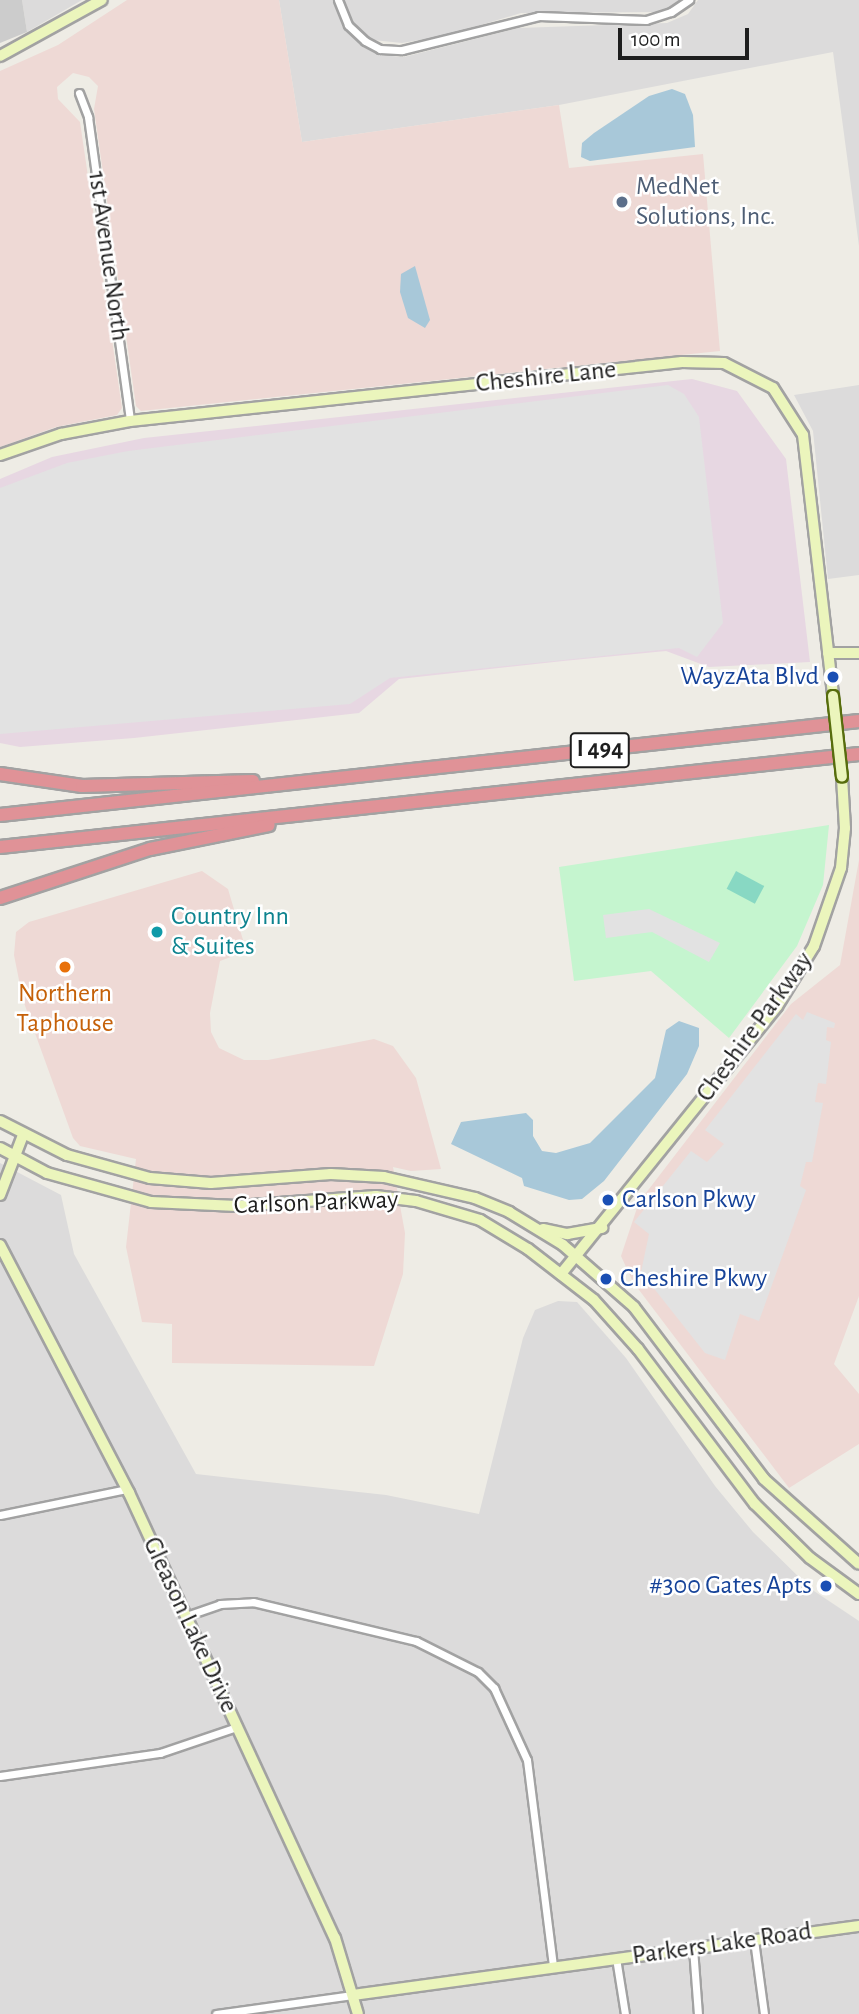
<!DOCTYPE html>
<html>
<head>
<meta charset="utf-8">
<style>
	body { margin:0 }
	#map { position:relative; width:859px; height:2014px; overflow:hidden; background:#eeece5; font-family:"Alegreya Sans",sans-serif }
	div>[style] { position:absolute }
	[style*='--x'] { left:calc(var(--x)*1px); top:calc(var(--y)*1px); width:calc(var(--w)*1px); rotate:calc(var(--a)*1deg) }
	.residential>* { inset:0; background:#dcdbdb }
	.commercial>* { inset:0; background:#eed9d5 }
	.industrial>* { inset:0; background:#e7d7e2 }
	.religious>* { inset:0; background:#ccc }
	.park>* { inset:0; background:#c5f5cf }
	.pitch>* { inset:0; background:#88d8c3; transform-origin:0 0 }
	.parking>* { inset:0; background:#e2e2e2 }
	.water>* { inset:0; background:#a8c8d9 }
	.roads { filter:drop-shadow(2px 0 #a2a2a2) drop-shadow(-2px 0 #a2a2a2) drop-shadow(0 2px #a2a2a2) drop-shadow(0 -2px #a2a2a2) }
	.street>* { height:7px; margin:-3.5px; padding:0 3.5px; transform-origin:3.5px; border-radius:3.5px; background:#fff }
	.secondary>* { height:10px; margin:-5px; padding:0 5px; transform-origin:5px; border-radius:5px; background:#ebf5bc }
	.highway>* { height:12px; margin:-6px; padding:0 6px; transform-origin:6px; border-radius:6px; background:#e09297 }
	.bridges { filter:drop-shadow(2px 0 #576d0d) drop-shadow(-2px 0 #576d0d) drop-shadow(0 2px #576d0d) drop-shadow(0 -2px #576d0d) }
	.secondary-bridge>* { height:10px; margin:-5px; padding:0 5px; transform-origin:5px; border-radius:5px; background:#ebf5bc }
	.dots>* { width:19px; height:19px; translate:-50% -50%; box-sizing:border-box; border:4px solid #fff; border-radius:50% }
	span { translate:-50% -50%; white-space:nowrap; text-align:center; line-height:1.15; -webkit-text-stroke:5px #fff; paint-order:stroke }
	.shield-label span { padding:2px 5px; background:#fff; border:2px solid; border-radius:5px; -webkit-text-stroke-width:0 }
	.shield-label { font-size:24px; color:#1e1e1e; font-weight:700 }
	.service-label { font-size:26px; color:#4e5e75 }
	.left { translate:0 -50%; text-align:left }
	.street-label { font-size:26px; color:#1e1e1e }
	.transit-label { font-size:26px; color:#164399 }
	.right { translate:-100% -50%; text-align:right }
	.culture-label { font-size:26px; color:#0d838f }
	.food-label { font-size:26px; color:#c56008 }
	.scale { position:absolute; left:618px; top:28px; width:131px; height:32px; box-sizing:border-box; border:4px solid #1e1e1e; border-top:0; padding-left:9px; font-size:21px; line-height:24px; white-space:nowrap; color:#1e1e1e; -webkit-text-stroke:5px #fff; paint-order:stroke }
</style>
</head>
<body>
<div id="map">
	<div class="residential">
		<i style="clip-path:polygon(22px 0,82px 0,27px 32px)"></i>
		<i style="clip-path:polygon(279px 0,334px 0,340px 20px,357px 41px,380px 55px,404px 57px,518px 28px,667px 23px,688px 14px,698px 0,859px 0,859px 246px,833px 52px,559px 105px,302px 142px)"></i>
		<i style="clip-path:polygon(343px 0,682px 0,659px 12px,521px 13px,444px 36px,402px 43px,373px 40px,355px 25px)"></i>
		<i style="clip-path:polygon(859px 385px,859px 575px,828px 579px,813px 431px,794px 395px)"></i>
		<i style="clip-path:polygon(0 1163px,61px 1195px,74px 1254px,196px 1474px,386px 1495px,479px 1514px,523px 1338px,535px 1310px,558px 1301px,577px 1302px,626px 1358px,715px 1486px,753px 1532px,811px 1589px,859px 1621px,859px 2014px,0 2014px)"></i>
	</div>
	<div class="commercial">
		<i style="clip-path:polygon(127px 0,279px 0,302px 142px,559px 105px,569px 168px,703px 154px,720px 351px,141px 411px,136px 406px,94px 109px,98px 86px,89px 77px,73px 73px,57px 87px,58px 99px,80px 122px,122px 408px,117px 415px,56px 427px,0 447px,0 71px,58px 45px)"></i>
		<i style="clip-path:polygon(859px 860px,859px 1296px,834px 1364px,859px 1394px,859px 1444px,789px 1488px,633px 1282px,621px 1256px,639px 1202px,791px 1004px,840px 965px)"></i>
		<i style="clip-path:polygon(202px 871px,228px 889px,243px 940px,236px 955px,220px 961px,210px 1013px,211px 1032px,219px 1048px,244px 1060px,268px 1060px,374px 1039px,393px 1046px,416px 1078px,441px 1169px,411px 1171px,393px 1167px,405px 1233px,403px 1274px,374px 1366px,172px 1363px,172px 1324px,142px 1322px,126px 1247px,136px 1159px,80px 1146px,73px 1138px,23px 1000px,14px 955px,16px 932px,29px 922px)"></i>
	</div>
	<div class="industrial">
		<i style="clip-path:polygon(692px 379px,737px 391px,786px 459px,810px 662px,709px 667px,666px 651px,563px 661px,399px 679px,359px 713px,134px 738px,20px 747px,0 743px,0 479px,52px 457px,144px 438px)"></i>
	</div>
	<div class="religious">
		<i style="clip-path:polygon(0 0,22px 0,27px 32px,0 43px)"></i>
	</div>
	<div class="park">
		<i style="clip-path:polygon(829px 825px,823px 885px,797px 946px,729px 1038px,651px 971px,574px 981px,559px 867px)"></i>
	</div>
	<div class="pitch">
		<i style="left:736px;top:871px;width:32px;height:20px;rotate:28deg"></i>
	</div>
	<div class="parking">
		<i style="clip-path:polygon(668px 385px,684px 394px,699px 417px,723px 623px,697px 657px,679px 648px,390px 678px,350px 704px,0 734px,0 488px,67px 463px,128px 451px)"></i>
		<i style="clip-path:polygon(649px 909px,720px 943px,709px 962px,652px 932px,606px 938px,603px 915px)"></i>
		<i style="clip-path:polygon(807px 1012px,835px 1023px,834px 1028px,827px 1027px,826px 1040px,831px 1042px,826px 1084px,818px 1083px,815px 1102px,823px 1103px,812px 1162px,806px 1162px,800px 1186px,806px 1190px,759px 1321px,740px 1314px,725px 1360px,705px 1353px,641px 1272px,649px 1234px,634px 1222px,691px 1151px,707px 1162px,724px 1144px,705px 1130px,796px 1014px,803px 1020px)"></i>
	</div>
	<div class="water">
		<i style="clip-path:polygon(672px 89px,685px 94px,693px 115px,695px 147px,590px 161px,581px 157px,582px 143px,594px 133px,649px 96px)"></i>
		<i style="clip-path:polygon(415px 266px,430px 320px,425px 328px,408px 318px,400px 292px,401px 274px)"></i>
		<i style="clip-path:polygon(679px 1021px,699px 1028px,699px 1046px,687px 1074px,604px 1181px,582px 1199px,569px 1200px,524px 1186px,522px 1178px,451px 1144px,461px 1122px,526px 1113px,533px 1120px,533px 1136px,542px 1151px,556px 1153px,590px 1143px,655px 1078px,666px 1030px)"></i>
	</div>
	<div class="roads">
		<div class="street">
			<i style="--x:338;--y:0;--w:27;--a:68"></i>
			<i style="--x:348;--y:25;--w:23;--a:43"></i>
			<i style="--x:365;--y:41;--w:17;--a:28"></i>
			<i style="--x:380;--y:49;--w:22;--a:3"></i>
			<i style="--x:402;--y:50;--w:141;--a:-13.9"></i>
			<i style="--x:539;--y:16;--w:107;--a:2.1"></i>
			<i style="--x:646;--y:20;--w:26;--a:-18"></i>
			<i style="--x:671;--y:12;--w:22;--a:-34"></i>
			<i style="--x:79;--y:93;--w:26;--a:69"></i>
			<i style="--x:88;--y:117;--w:307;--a:82.1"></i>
			<i style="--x:0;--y:1515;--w:130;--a:-11.6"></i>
			<i style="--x:186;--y:1616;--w:36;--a:-19"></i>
			<i style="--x:220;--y:1604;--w:33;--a:-3"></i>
			<i style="--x:253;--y:1602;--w:168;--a:13.5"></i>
			<i style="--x:416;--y:1641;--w:69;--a:26.6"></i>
			<i style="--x:478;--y:1672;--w:23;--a:45"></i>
			<i style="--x:494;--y:1688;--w:79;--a:65.4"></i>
			<i style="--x:527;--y:1760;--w:208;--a:82.8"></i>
			<i style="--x:0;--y:1776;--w:162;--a:-8.2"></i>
			<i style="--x:160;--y:1753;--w:81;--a:-18.7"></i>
			<i style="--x:754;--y:1940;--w:75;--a:82.3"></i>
			<i style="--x:693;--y:1948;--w:66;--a:85.7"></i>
			<i style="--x:616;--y:1958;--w:57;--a:80.9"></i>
			<i style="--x:216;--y:2014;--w:138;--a:-7.9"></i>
		</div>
		<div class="secondary">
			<i style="--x:0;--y:56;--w:116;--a:-28.8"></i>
			<i style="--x:0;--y:455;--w:65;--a:-19"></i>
			<i style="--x:61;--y:434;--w:70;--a:-10.7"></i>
			<i style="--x:130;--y:421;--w:555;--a:-6.1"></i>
			<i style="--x:682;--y:362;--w:42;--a:1.4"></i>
			<i style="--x:724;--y:363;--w:55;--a:27"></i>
			<i style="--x:773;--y:388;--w:56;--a:57.4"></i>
			<i style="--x:803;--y:435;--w:263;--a:83.4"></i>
			<i style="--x:828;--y:653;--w:31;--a:0"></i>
			<i style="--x:0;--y:1121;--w:75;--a:26.9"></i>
			<i style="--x:67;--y:1155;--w:86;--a:15.5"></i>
			<i style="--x:150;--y:1178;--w:61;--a:4.7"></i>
			<i style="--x:211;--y:1183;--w:120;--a:-4.3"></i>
			<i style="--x:331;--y:1174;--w:53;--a:3.2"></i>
			<i style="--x:384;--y:1177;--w:93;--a:13"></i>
			<i style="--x:475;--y:1198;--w:37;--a:22"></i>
			<i style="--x:509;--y:1212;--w:63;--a:31.4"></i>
			<i style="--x:563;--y:1245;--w:94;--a:41.1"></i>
			<i style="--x:634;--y:1307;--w:216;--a:52.9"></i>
			<i style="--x:764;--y:1479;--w:127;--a:41.8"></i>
			<i style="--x:0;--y:1148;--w:53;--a:28"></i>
			<i style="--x:47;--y:1173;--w:108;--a:15.6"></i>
			<i style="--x:151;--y:1202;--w:86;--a:2.7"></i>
			<i style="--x:237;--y:1206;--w:139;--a:-4.1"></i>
			<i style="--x:376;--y:1196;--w:40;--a:7.1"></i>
			<i style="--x:416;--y:1201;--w:67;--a:16.5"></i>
			<i style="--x:480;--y:1220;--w:56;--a:31.1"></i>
			<i style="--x:528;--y:1249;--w:83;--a:37.7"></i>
			<i style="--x:594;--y:1300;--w:66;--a:48.1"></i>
			<i style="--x:638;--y:1349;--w:194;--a:53"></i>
			<i style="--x:755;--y:1504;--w:77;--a:44.5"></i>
			<i style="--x:810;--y:1558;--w:61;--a:36.3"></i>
			<i style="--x:0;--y:1195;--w:64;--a:-69"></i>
			<i style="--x:543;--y:1229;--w:25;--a:12"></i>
			<i style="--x:567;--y:1234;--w:36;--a:-10"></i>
			<i style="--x:0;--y:1245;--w:280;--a:62.5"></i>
			<i style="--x:129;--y:1493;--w:490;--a:65.2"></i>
			<i style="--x:335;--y:1938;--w:79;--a:73.2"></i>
			<i style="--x:561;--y:1274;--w:344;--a:-51.1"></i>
			<i style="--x:777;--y:1006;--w:70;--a:-58.3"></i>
			<i style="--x:814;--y:946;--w:83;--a:-70.9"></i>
			<i style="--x:841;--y:868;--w:40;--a:-84.3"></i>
			<i style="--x:845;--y:828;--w:51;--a:-93.4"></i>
			<i style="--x:353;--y:1995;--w:511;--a:-7.77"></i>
		</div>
		<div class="highway">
			<i style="--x:0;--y:774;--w:83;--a:8.3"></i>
			<i style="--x:82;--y:786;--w:171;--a:-1.7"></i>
			<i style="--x:0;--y:815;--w:864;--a:-6.25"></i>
			<i style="--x:0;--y:847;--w:864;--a:-6.18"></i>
			<i style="--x:0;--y:898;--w:158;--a:-18.1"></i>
			<i style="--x:150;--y:849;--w:121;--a:-11.4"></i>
		</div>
	</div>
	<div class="bridges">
		<div class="secondary-bridge">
			<i style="--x:833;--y:696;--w:81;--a:83.7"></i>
		</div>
	</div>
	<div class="dots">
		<i style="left:622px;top:202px;background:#5c6f8a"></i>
		<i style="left:833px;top:677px;background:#1a4fb4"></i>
		<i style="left:157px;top:932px;background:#0f9aa8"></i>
		<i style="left:65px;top:967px;background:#e8710a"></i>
		<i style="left:608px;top:1200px;background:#1a4fb4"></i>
		<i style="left:606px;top:1279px;background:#1a4fb4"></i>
		<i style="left:826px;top:1586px;background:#1a4fb4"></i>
	</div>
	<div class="shield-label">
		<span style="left:600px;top:750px">I 494</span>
	</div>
	<div class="service-label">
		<span class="left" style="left:636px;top:202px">MedNet<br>Solutions, Inc.</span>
	</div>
	<div class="street-label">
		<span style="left:108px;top:256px;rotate:82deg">1st Avenue North</span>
		<span style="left:546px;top:377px;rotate:-6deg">Cheshire Lane</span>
		<span style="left:755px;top:1027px;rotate:-54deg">Cheshire Parkway</span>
		<span style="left:316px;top:1203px;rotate:-2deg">Carlson Parkway</span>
		<span style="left:190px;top:1625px;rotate:65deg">Gleason Lake Drive</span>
		<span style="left:722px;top:1944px;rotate:-8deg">Parkers Lake Road</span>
	</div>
	<div class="transit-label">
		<span class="right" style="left:819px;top:677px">WayzAta Blvd</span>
		<span class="left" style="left:622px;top:1200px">Carlson Pkwy</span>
		<span class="left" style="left:620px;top:1279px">Cheshire Pkwy</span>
		<span class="right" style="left:812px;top:1586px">#300 Gates Apts</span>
	</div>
	<div class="culture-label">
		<span class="left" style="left:171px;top:932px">Country Inn<br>&amp; Suites</span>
	</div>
	<div class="food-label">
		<span style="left:65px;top:1009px">Northern<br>Taphouse</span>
	</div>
	<div class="scale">100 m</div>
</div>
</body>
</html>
